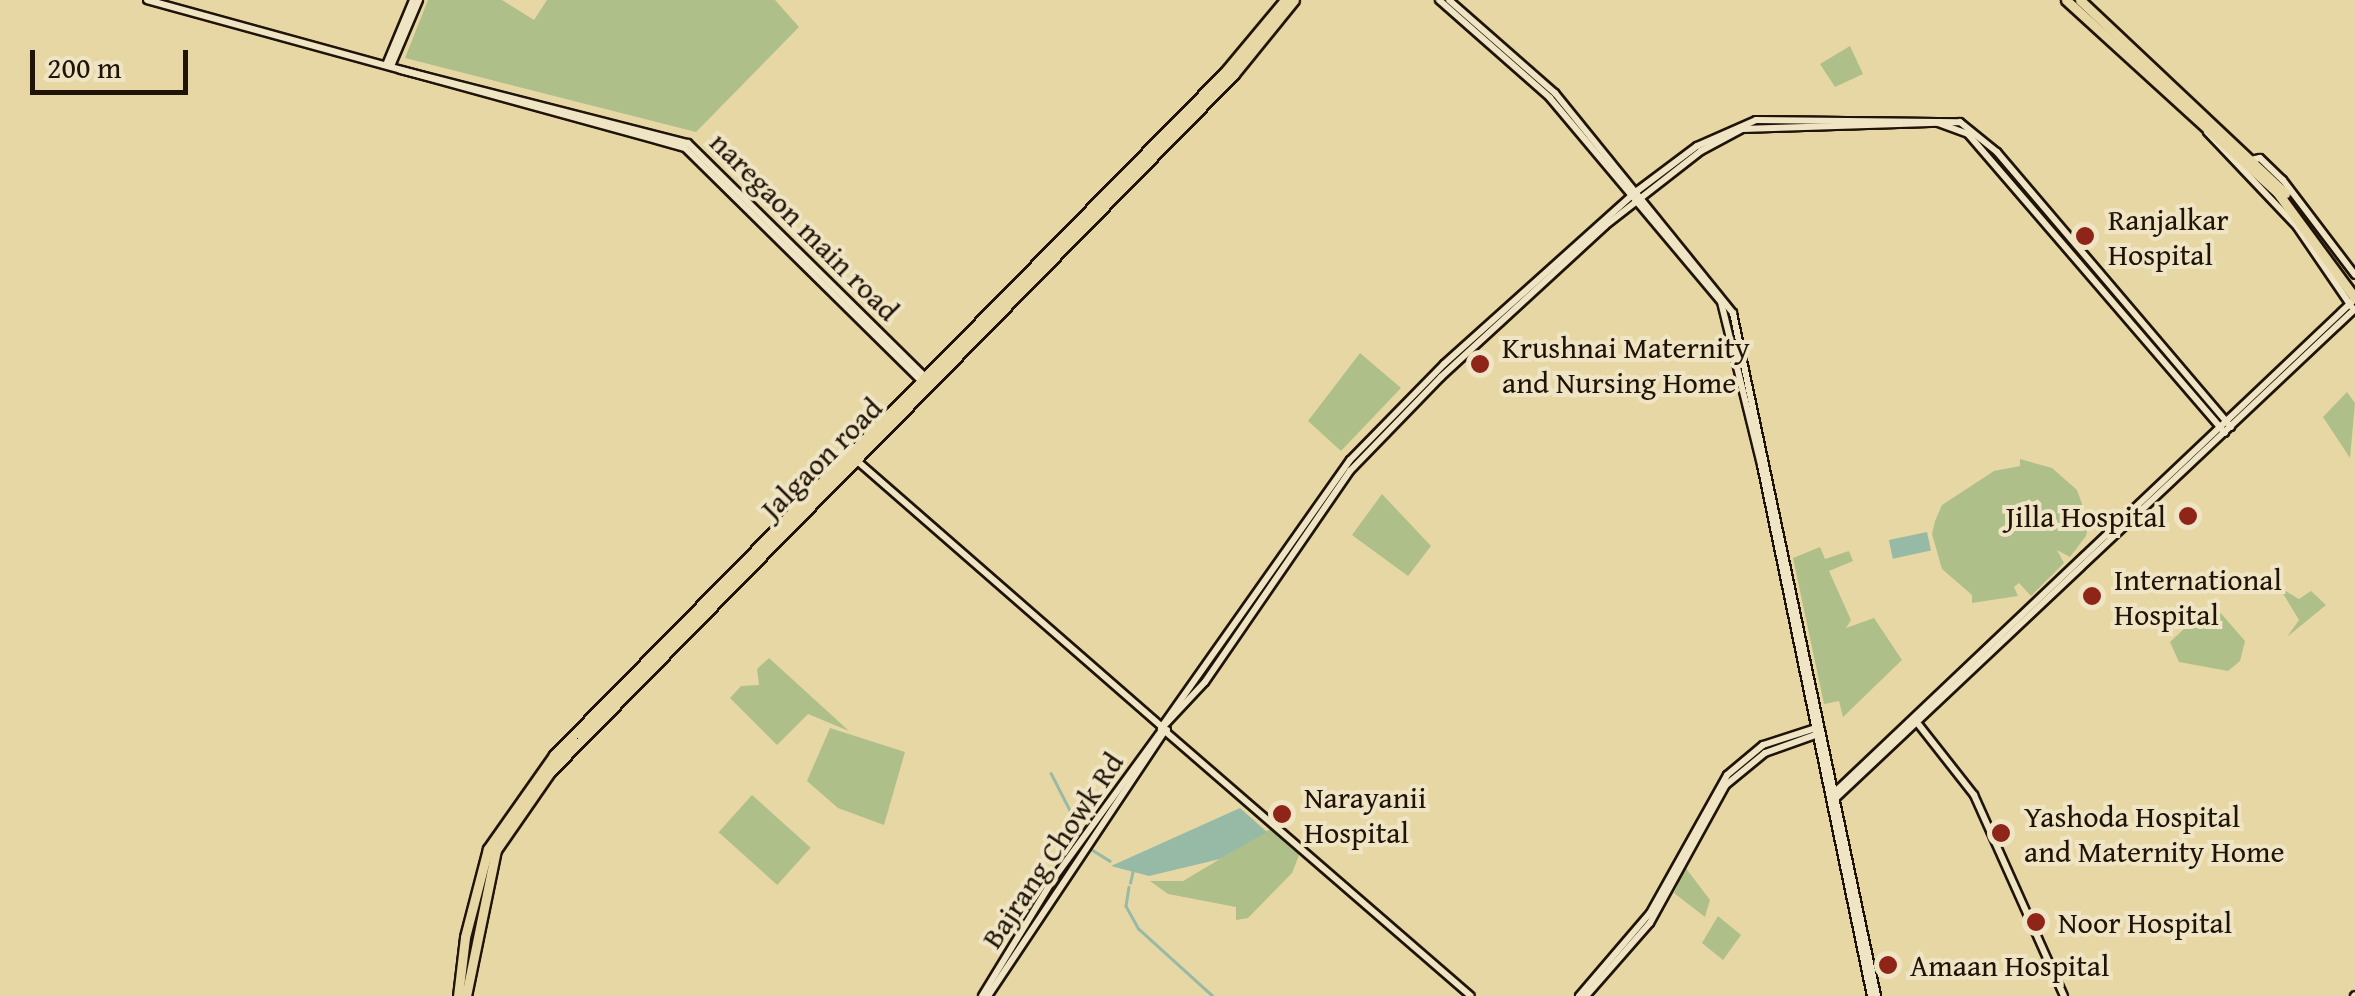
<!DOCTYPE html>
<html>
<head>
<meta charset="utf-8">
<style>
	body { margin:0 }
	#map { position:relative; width:2355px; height:996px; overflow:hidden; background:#e7d7a4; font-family:"Gentium Book Plus",serif }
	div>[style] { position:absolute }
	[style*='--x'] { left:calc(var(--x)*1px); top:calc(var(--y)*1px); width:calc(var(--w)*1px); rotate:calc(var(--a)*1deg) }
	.green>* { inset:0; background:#afbf8a; transform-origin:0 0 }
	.water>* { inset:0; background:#97baa6; transform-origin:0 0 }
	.stream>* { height:2.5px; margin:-1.25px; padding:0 1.25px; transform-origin:1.25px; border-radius:1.25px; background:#97baa6 }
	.roads { filter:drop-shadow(2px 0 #201409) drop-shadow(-2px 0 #201409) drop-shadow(0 2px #201409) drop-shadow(0 -2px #201409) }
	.secondary>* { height:6px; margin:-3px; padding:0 3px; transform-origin:3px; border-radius:3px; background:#efe5c4 }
	.highway>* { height:9px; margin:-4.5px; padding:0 4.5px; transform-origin:4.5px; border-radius:4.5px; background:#e7d7a4 }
	.dots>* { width:28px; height:28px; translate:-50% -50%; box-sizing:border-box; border:5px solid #efe5c4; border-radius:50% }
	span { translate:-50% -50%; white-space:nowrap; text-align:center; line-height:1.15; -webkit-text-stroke:8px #efe5c4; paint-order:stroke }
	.poi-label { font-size:30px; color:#201409 }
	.left { translate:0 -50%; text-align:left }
	.right { translate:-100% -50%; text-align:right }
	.street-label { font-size:30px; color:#201409 }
	.scale { position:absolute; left:30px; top:50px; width:158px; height:45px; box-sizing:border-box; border:5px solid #201409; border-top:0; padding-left:12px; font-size:30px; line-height:35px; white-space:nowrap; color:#201409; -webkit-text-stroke:8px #efe5c4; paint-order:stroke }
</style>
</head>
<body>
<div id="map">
	<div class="green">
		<i style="clip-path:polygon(428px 0,502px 0,534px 20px,547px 0,775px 0,799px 27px,696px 132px,405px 58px)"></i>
		<i style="clip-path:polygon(1850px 46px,1863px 74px,1835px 87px,1820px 64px)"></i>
		<i style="clip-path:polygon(1360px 353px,1401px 388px,1341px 451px,1308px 421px)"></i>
		<i style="clip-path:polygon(2347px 392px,2355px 403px,2350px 458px,2323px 417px)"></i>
		<i style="clip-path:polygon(2020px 459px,2052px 468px,2077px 490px,2089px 523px,2086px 536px,2070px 557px,2057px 550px,2064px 563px,2031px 596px,2019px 583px,2014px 587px,2018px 596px,1972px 603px,1972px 595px,1942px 569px,1932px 534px,1935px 521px,1942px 505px,1994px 471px,2020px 466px)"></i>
		<i style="clip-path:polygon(1382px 494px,1431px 546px,1408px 576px,1352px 535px)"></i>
		<i style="clip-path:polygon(1820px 547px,1825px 559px,1849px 551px,1853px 561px,1829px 571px,1851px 620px,1846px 628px,1874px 618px,1902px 660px,1843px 717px,1839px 701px,1824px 704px,1793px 558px)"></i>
		<i style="clip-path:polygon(2279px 587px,2299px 599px,2311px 591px,2326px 605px,2287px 637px,2299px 620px)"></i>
		<i style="clip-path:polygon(2212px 603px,2245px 641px,2240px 661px,2228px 671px,2179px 662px,2170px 642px)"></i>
		<i style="clip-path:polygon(769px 658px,849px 731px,808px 714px,777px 745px,730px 698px,741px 686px,759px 685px,757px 669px)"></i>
		<i style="clip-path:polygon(830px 728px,905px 752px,884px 825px,838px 808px,807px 781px)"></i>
		<i style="left:752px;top:795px;width:79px;height:50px;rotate:42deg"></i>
		<i style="clip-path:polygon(1272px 828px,1299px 855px,1292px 873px,1248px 918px,1236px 920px,1236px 907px,1168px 894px,1150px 881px,1183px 881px)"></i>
		<i style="clip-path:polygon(1685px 867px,1710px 900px,1705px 917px,1674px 893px)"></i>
		<i style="clip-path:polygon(1718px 916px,1741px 935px,1723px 960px,1702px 943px)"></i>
	</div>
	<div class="water">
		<i style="left:1927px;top:532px;width:19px;height:39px;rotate:78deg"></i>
		<i style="clip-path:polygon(1240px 808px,1267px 832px,1220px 859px,1149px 876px,1111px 866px)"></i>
	</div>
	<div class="stream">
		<i style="--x:1051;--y:773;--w:64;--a:63"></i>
		<i style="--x:1091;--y:849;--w:22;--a:32"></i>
		<i style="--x:1130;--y:883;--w:13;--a:-77"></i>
		<i style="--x:1129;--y:887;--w:19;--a:99"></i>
		<i style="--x:1126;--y:906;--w:26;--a:61"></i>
		<i style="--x:1139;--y:929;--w:100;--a:42.2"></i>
	</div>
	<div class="roads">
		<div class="secondary">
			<i style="--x:147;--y:0;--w:558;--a:15.38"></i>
			<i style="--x:685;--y:148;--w:334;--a:44.6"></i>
			<i style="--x:1439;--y:0;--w:148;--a:41.4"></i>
			<i style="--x:1550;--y:98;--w:266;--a:50"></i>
			<i style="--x:1721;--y:302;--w:168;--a:76.2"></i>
			<i style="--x:1761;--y:465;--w:542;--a:78.3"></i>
			<i style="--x:1449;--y:0;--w:141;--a:41.3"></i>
			<i style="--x:1555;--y:93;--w:283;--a:51"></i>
			<i style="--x:1733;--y:313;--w:698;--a:78.09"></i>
			<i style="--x:386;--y:65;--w:70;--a:-67.4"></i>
			<i style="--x:391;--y:66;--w:72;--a:-67"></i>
			<i style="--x:401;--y:70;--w:296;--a:14.3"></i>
			<i style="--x:688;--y:143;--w:336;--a:44.6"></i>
			<i style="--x:2207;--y:132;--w:131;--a:46.5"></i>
			<i style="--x:2297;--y:227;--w:96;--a:55.6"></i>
			<i style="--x:2251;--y:160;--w:9;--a:-13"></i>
			<i style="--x:2260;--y:158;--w:32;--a:44"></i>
			<i style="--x:2283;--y:180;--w:119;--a:52.8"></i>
			<i style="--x:855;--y:459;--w:408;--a:41.1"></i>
			<i style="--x:1163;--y:725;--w:324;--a:-54.8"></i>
			<i style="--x:1350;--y:460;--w:134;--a:-45.6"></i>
			<i style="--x:1444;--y:364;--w:259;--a:-41.9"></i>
			<i style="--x:1637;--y:191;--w:75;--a:-36.9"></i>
			<i style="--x:1697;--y:146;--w:64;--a:-23.8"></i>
			<i style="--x:1756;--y:120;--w:204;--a:0.6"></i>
			<i style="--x:1960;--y:122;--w:48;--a:39"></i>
			<i style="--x:1997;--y:152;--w:361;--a:49.6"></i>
			<i style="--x:1919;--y:725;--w:89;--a:51.8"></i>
			<i style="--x:1974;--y:795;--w:220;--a:65.9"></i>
			<i style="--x:1167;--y:730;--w:6;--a:-171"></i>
			<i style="--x:1161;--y:729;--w:64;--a:-46.9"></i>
			<i style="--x:1205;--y:682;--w:256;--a:-55.5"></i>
			<i style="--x:1350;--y:471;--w:131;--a:-45.9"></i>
			<i style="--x:1441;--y:377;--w:223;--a:-42.6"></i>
			<i style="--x:1605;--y:226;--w:122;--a:-38"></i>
			<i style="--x:1701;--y:151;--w:47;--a:-28.2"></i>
			<i style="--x:1742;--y:129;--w:196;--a:-1.8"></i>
			<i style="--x:1938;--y:123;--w:32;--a:20"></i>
			<i style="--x:1968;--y:134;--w:394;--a:49.3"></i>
			<i style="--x:1166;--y:732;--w:403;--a:40.9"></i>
			<i style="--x:1834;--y:793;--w:718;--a:-43.48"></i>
			<i style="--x:1836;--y:798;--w:713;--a:-43.3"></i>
			<i style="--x:982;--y:996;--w:138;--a:-58.6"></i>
			<i style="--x:1054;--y:878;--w:182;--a:-53.9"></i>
			<i style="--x:988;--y:996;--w:315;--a:-56.3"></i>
			<i style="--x:1579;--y:996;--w:109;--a:-49.5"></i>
			<i style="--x:1650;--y:913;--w:158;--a:-60.8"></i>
			<i style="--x:1727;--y:775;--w:47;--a:-39.8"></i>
			<i style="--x:1763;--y:745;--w:59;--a:-17.8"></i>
			<i style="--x:1586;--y:996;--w:97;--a:-48.8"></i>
			<i style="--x:1650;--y:923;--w:158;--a:-61.2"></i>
			<i style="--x:1726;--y:785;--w:50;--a:-39.4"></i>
			<i style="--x:1765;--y:753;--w:56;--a:-19.7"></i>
			<i style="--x:2354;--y:996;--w:1;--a:-45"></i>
		</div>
		<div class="highway">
			<i style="--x:2066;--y:0;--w:285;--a:42.3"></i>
			<i style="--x:2277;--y:192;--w:132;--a:53.7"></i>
			<i style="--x:2080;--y:0;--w:282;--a:43.3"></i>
			<i style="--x:458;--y:996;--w:59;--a:-83.2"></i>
			<i style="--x:465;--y:937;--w:91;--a:-75.4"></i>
			<i style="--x:488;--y:849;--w:115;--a:-54.9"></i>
			<i style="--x:554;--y:755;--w:957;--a:-45.51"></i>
			<i style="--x:1225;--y:72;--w:94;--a:-50.2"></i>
			<i style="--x:466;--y:996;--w:149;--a:-78.4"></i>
			<i style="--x:496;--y:850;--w:95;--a:-55.3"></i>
			<i style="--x:550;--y:772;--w:977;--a:-45.58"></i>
			<i style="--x:1234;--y:74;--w:95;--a:-51"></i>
		</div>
	</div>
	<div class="dots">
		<i style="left:2085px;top:236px;background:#8f2418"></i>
		<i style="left:1480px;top:364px;background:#8f2418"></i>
		<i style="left:2188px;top:516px;background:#8f2418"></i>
		<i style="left:2092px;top:596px;background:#8f2418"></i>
		<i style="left:1282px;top:814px;background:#8f2418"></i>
		<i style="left:2001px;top:833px;background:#8f2418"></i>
		<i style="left:2036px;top:922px;background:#8f2418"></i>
		<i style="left:1888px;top:965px;background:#8f2418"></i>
	</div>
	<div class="poi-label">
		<span class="left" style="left:2108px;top:236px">Ranjalkar<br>Hospital</span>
		<span class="left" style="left:1502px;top:364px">Krushnai Maternity<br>and Nursing Home</span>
		<span class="right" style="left:2166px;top:516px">Jilla Hospital</span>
		<span class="left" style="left:2114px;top:596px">International<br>Hospital</span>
		<span class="left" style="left:1304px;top:814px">Narayanii<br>Hospital</span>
		<span class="left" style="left:2024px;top:833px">Yashoda Hospital<br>and Maternity Home</span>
		<span class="left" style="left:2058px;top:922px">Noor Hospital</span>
		<span class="left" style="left:1910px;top:965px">Amaan Hospital</span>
	</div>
	<div class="street-label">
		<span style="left:805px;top:226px;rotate:45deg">naregaon main road</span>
		<span style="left:821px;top:458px;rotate:-45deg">Jalgaon road</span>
		<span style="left:1052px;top:850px;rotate:-56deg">Bajrang Chowk Rd</span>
	</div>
	<div class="scale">200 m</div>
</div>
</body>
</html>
